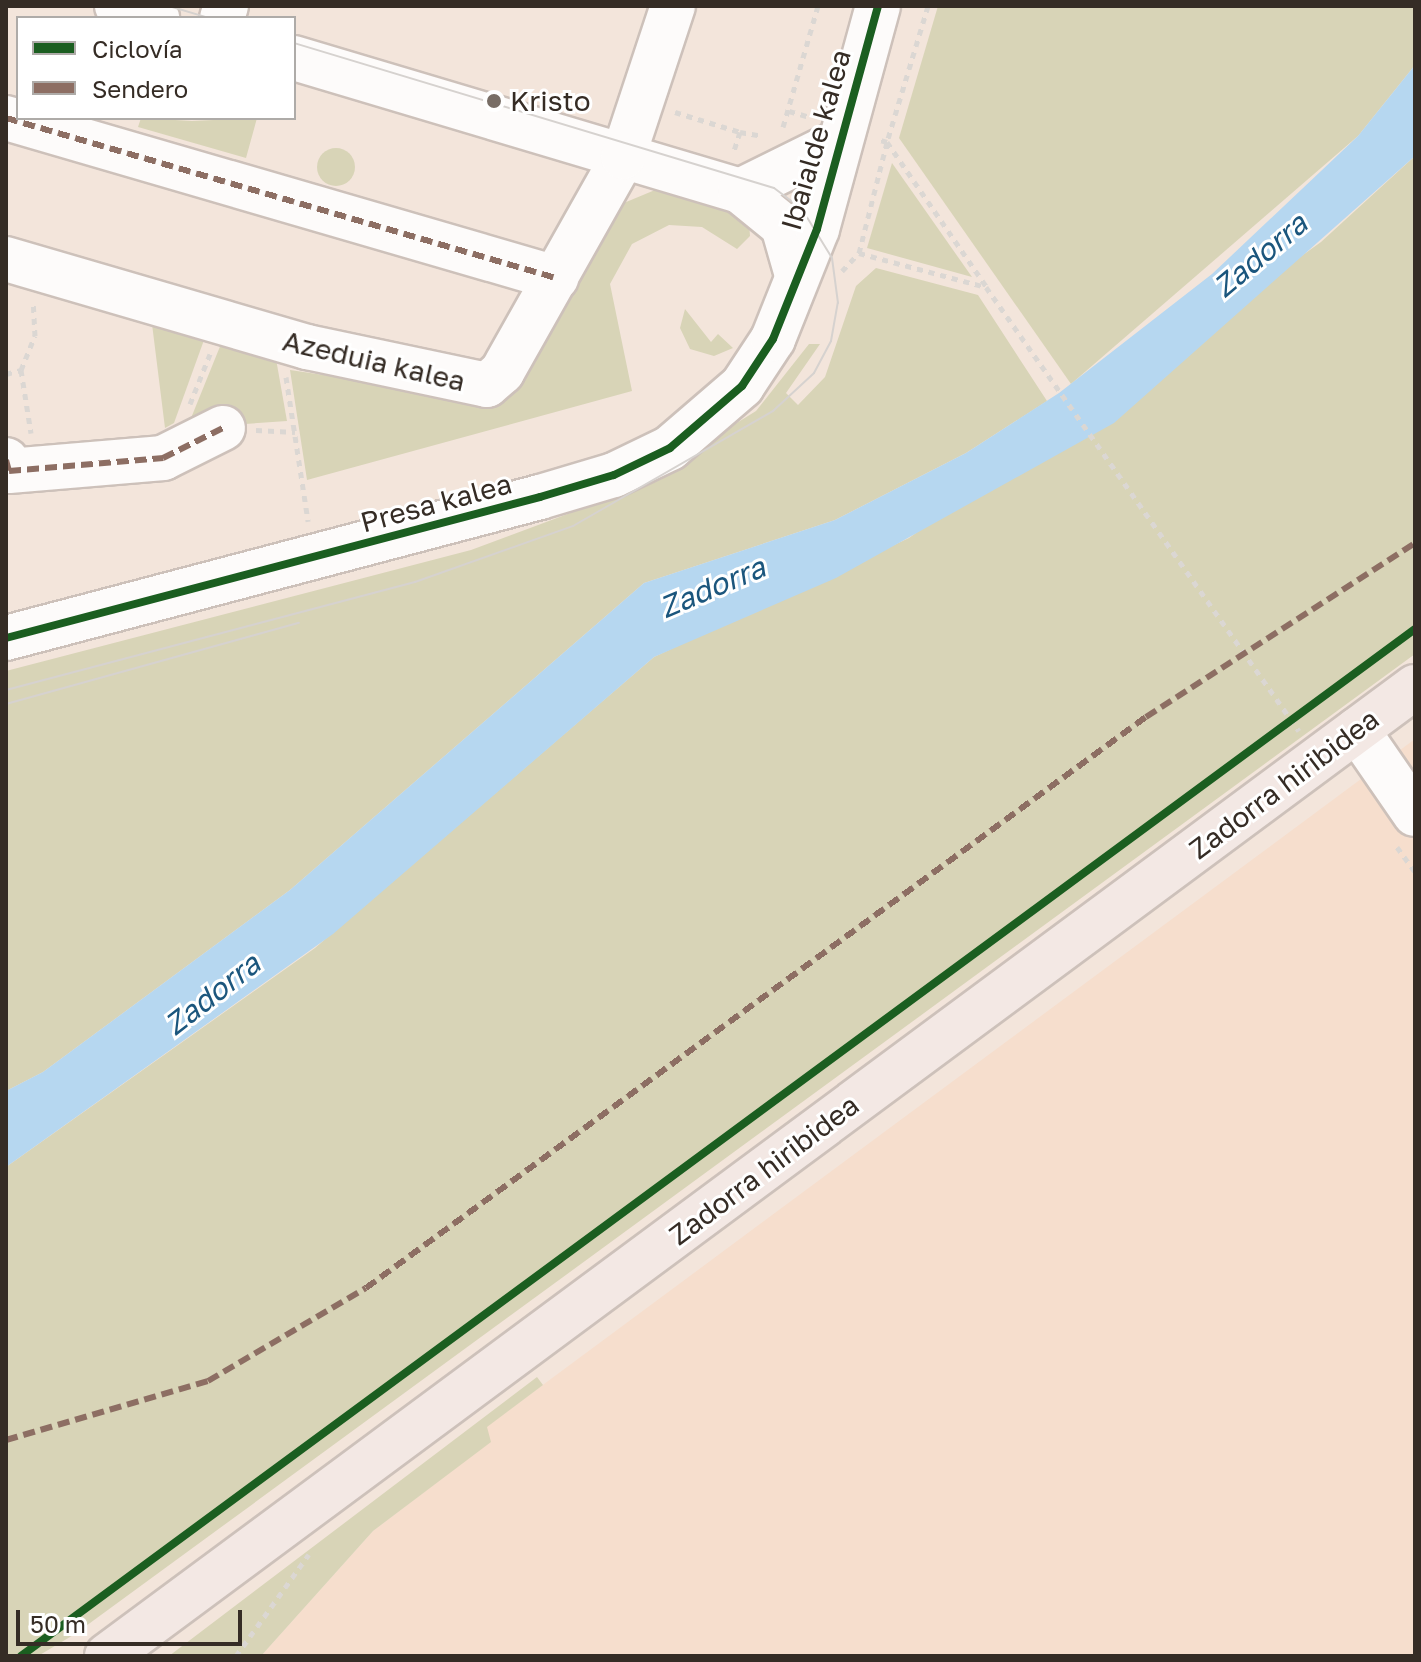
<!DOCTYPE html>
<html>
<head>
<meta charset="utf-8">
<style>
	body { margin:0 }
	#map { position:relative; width:1421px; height:1662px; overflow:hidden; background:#f3e5db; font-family:"Golos Text",sans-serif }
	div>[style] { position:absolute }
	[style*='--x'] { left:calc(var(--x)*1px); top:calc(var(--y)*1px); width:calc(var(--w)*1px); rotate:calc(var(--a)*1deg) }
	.built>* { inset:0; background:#f6decd }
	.green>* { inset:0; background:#d8d4b7 }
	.round { border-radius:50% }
	.water>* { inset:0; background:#b6d7f0 }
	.path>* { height:5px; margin-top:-2.5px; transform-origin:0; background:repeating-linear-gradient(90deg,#dbd7d3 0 6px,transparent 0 12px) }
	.roads { filter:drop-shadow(2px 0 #cdc1ba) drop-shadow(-2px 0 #cdc1ba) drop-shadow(0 2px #cdc1ba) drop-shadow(0 -2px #cdc1ba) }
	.minor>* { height:44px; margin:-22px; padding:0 22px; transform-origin:22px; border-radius:22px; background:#fdfbfa }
	.major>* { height:44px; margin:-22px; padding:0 22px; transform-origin:22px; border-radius:22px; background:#f3e8e4 }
	.tram>* { height:2px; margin:-1px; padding:0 1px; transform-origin:1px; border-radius:1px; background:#d6d2cf }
	.quiet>* { height:6px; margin-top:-3px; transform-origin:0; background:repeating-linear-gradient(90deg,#8d6e63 0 12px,transparent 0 18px) }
	.cycleway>* { height:8px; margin:-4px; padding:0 4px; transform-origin:4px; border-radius:4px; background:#1b5e20 }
	.dots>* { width:22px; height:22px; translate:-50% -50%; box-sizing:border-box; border:4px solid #fff; border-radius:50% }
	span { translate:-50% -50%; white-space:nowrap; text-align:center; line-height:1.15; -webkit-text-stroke:6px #fff; paint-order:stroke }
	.poi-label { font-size:28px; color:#352c25 }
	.left { translate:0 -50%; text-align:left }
	.street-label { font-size:28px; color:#352c25 }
	.water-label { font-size:30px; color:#1b567d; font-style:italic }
	.frame { position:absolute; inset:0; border:8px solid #352c25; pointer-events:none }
	.legend { position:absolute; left:16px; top:16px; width:280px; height:104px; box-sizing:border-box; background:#fff; border:2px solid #aeaba8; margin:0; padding:10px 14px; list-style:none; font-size:24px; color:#352c25 }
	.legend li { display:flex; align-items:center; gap:16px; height:40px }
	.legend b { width:40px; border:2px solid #aeaba8 }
	.scale { position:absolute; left:16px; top:1610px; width:226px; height:36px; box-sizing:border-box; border:4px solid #352c25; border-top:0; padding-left:10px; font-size:24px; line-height:28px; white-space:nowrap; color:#352c25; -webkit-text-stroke:6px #fff; paint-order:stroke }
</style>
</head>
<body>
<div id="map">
	<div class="built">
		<i style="clip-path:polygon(1415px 739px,1415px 1656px,261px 1656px,373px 1531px,490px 1442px,486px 1427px)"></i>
	</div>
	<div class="green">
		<i style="clip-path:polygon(938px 6px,1415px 6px,1415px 65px,1358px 136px,1071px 384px,899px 138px)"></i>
		<i style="clip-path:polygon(141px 118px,192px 121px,257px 118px,246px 158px,138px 127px)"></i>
		<i class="round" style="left:317px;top:148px;width:38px;height:38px"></i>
		<i style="clip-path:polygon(1415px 156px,1415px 654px,75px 1634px,38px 1656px,6px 1656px,6px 1167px,315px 948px,654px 657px,909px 538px,1321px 242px)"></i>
		<i style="clip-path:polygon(892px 163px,972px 277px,867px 248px)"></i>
		<i style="clip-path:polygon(655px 190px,730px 207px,749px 223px,750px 236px,737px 249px,702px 227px,669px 225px,632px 244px,610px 284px,632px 391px,307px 480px,290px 370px,471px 397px,619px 205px)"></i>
		<i style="clip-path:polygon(876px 268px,978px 295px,1047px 401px,966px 453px,835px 520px,644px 583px,290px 890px,43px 1072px,6px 1091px,6px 671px,471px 550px,624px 493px,756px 411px,809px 344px,820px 344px,786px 393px,798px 405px,825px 377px,856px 286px)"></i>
		<i style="clip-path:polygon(685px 309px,711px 342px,718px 334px,733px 348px,714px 356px,690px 349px,680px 328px)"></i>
		<i style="clip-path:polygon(152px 324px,204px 340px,174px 423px,165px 428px)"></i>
		<i style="clip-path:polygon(221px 344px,276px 359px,287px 421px,187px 428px)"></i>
		<i style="clip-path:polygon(537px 1377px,543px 1385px,487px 1427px,491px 1442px,373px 1531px,261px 1656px,169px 1656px)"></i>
	</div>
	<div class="water">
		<i style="clip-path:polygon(1415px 65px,1415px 156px,1114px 423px,836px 578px,654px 657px,333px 934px,6px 1167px,6px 1091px,43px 1072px,290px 890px,644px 583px,835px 520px,966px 453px,1059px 393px,1212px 274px,1358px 136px)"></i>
	</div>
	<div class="path">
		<i style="--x:928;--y:6;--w:142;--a:106.8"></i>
		<i style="--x:887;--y:142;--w:175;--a:55.5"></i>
		<i style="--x:789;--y:111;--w:19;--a:16"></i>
		<i style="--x:675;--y:112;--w:68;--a:17.1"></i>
		<i style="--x:740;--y:132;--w:22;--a:108"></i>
		<i style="--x:783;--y:127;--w:126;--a:-73.9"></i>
		<i style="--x:740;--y:132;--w:22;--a:10"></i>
		<i style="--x:859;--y:253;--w:131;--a:15"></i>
		<i style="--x:986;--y:287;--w:543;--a:54.82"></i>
		<i style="--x:842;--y:271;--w:25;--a:-47"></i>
		<i style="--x:859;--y:253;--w:114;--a:-75.8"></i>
		<i style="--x:887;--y:142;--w:10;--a:-163"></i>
		<i style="--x:21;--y:370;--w:37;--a:-68"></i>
		<i style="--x:35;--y:336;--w:33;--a:-93"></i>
		<i style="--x:6;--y:374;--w:16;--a:-15"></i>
		<i style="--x:21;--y:370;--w:64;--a:81"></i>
		<i style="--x:286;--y:377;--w:146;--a:81.3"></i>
		<i style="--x:190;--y:404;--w:54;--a:-68.2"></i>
		<i style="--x:256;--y:430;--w:39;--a:3"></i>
		<i style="--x:1397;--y:847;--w:31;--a:54"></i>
		<i style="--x:236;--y:1656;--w:125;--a:-54.4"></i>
	</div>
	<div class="roads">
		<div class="minor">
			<i style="--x:117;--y:6;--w:42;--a:16.7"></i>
			<i style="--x:222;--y:18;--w:13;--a:-72"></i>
			<i style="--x:294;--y:58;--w:465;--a:16.6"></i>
			<i style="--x:740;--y:191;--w:55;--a:39.1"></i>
			<i style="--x:783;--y:226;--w:51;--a:74.1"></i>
			<i style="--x:6;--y:118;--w:573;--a:16.22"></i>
			<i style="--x:740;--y:191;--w:110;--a:-26.3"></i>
			<i style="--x:6;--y:259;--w:314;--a:16.3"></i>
			<i style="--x:307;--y:347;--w:184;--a:11.9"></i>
			<i style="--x:487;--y:385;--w:20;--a:-41"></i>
			<i style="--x:502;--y:372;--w:247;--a:-60.6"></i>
			<i style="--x:623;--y:157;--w:159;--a:-71.7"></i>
			<i style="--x:6;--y:460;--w:11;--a:75"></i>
			<i style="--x:9;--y:471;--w:155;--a:-4.8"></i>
			<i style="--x:163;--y:458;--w:67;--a:-26.6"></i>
			<i style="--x:6;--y:638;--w:552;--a:-14.79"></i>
			<i style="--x:540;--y:497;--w:77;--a:-16.6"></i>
			<i style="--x:614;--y:475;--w:62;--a:-25.7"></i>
			<i style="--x:670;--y:448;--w:95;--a:-40.7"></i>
			<i style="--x:742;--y:386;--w:56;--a:-56.6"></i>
			<i style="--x:773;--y:339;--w:118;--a:-68.2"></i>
			<i style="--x:817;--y:229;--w:231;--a:-74.7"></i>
			<i style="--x:1357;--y:730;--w:102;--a:55.4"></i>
		</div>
		<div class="major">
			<i style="--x:107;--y:1656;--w:1628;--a:-36.53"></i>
		</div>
	</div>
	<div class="tram">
		<i style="--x:169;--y:6;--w:42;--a:16.7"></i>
		<i style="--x:6;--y:690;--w:423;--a:-14.8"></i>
		<i style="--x:415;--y:582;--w:168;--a:-19.5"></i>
		<i style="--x:573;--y:526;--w:231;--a:-29.9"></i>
		<i style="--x:773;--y:411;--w:56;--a:-42.8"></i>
		<i style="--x:814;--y:373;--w:36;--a:-62"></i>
		<i style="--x:831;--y:341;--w:39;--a:-80"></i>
		<i style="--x:838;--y:303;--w:45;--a:-97.6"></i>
		<i style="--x:832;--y:258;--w:57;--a:-121.5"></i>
		<i style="--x:802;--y:209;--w:35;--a:-143"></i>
		<i style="--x:774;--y:188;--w:501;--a:-163.19"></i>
		<i style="--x:6;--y:704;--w:304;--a:-15.5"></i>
	</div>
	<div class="quiet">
		<i style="--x:6;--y:118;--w:573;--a:16.22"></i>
		<i style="--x:6;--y:460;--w:11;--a:75"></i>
		<i style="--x:9;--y:471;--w:155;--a:-4.8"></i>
		<i style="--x:163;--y:458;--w:67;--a:-26.6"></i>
		<i style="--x:6;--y:1440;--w:210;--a:-16.3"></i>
		<i style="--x:208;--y:1381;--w:183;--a:-30.5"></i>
		<i style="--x:366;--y:1288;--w:967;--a:-36.21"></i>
		<i style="--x:1146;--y:717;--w:320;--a:-32.9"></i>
	</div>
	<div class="cycleway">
		<i style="--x:6;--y:638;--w:552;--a:-14.79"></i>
		<i style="--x:540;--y:497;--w:77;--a:-16.6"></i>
		<i style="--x:614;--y:475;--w:62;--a:-25.7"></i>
		<i style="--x:670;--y:448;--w:95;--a:-40.7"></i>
		<i style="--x:742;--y:386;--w:56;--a:-56.6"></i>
		<i style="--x:773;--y:339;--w:118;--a:-68.2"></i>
		<i style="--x:817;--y:229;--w:231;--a:-74.7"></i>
		<i style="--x:21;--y:1656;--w:1731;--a:-36.38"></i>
	</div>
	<div class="dots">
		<i style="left:494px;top:101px;background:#786d65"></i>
	</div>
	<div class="poi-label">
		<span class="left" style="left:510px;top:101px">Kristo</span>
	</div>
	<div class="street-label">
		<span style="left:816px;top:140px;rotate:-74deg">Ibaialde kalea</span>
		<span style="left:374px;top:361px;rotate:13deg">Azeduia kalea</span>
		<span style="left:436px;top:503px;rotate:-15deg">Presa kalea</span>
		<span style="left:1284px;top:784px;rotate:-37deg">Zadorra hiribidea</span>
		<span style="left:764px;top:1170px;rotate:-37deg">Zadorra hiribidea</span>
	</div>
	<div class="water-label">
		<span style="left:1260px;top:255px;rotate:-40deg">Zadorra</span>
		<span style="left:712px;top:587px;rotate:-23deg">Zadorra</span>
		<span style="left:212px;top:994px;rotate:-38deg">Zadorra</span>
	</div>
	<div class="frame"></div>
	<ul class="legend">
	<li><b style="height:10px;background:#1b5e20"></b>Ciclovía</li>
	<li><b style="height:10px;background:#8d6e63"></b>Sendero</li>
	</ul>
	<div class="scale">50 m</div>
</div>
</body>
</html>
